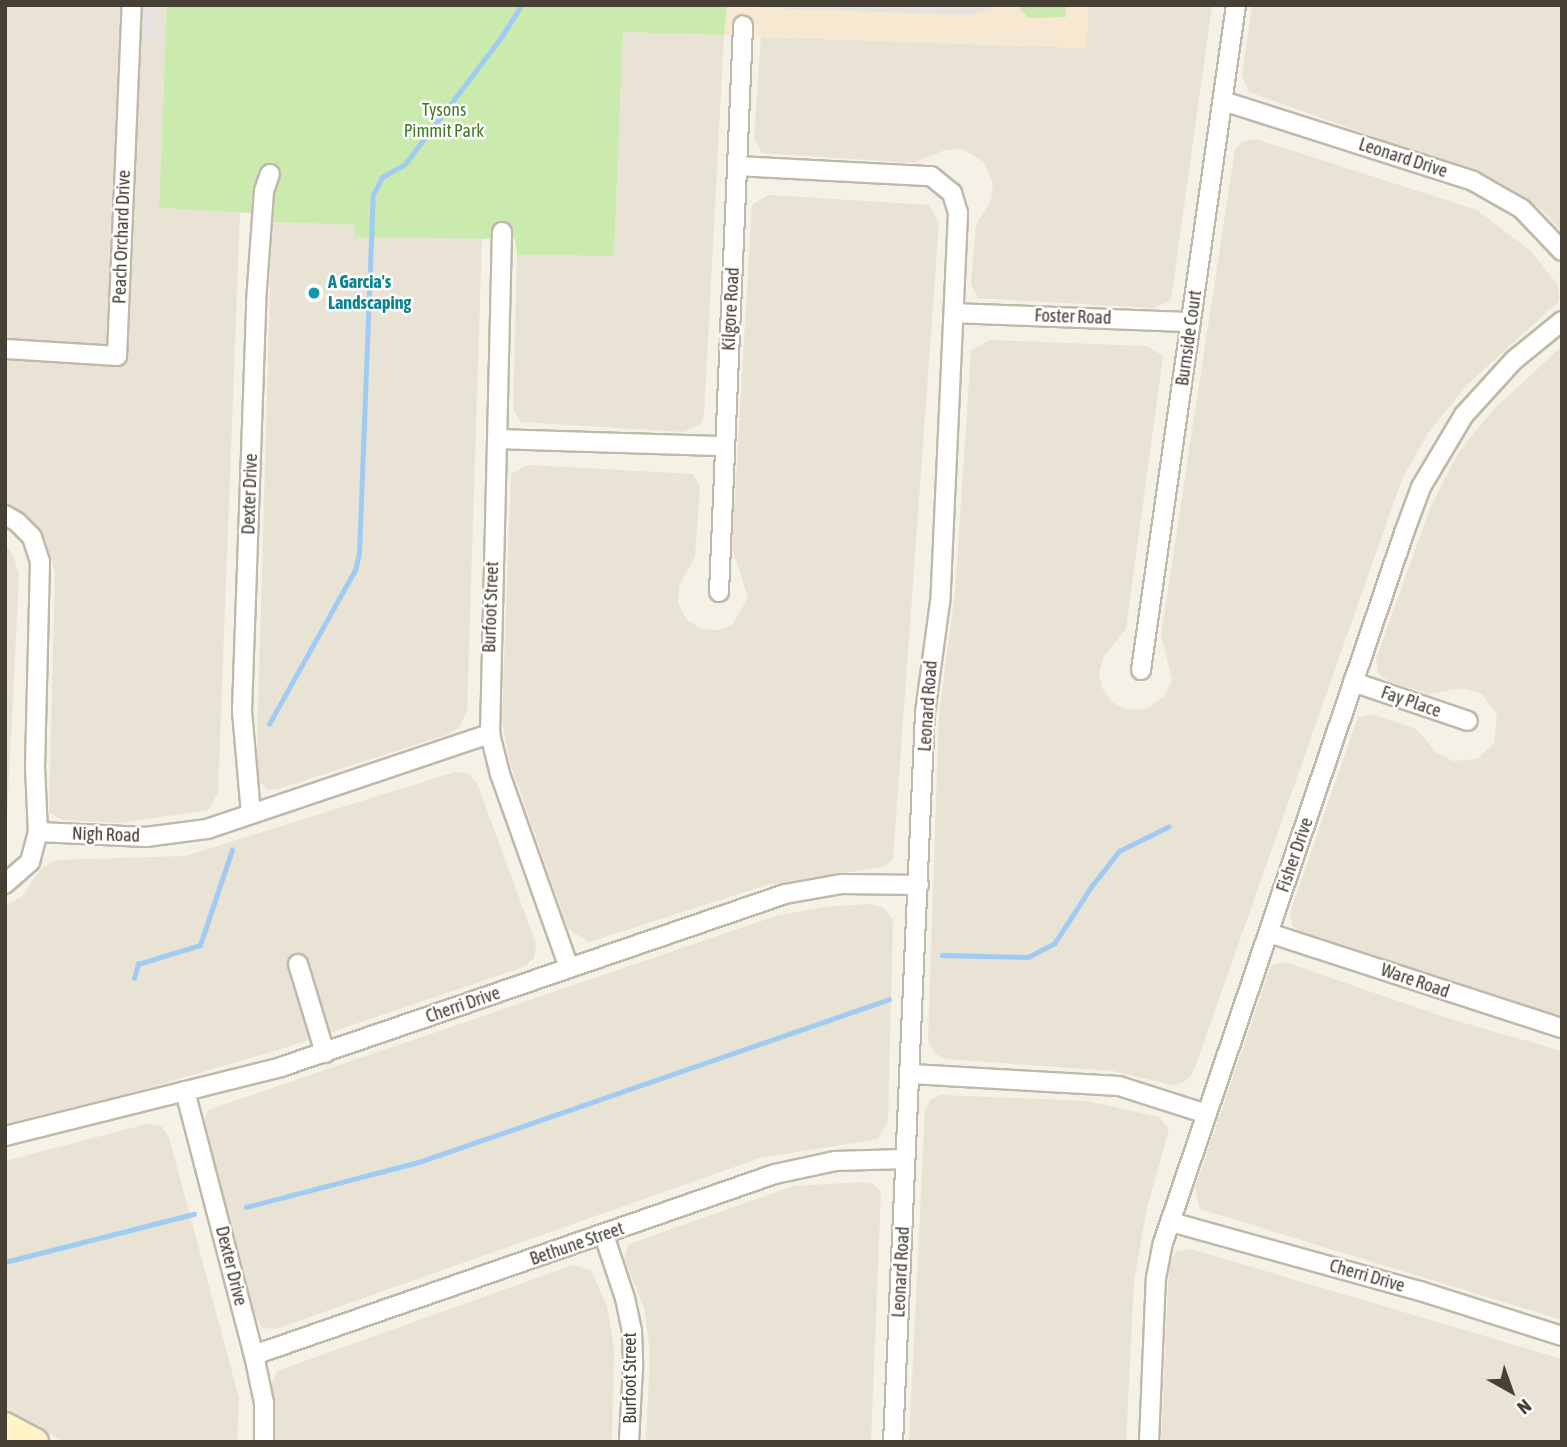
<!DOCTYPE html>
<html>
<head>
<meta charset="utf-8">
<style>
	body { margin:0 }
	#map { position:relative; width:1567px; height:1447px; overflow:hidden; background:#f4f1e6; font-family:"Asap Condensed",sans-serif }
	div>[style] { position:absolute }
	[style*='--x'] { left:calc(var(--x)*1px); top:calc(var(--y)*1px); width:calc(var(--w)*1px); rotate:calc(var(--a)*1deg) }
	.residential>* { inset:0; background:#e8e3d4 }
	.commercial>* { inset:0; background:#f7e9d1 }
	.green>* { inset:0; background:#cbeaae }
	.parking>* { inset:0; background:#e5e3df; transform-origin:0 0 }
	.stream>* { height:4.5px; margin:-2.25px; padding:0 2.25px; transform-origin:2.25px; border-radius:2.25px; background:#a0ccf3 }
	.roads { filter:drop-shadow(2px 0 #c0b9a9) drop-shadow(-2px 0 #c0b9a9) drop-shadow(0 2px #c0b9a9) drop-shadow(0 -2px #c0b9a9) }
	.street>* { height:18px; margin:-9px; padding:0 9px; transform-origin:9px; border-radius:9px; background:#fff }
	.secondary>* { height:26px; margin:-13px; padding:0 13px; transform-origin:13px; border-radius:13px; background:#fff4c5 }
	.dots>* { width:19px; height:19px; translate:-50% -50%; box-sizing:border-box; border:4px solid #fff; border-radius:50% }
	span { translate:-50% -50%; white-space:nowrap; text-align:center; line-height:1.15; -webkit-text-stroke:5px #fff; paint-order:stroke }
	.park-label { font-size:18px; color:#417b26 }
	.street-label { font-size:18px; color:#474135 }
	.culture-label { font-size:18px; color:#0d838f; font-weight:700 }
	.left { translate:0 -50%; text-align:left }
	.frame { position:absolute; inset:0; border:7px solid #474135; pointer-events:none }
	.north { position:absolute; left:1476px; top:1356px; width:70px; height:70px; -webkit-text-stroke:5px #fff; paint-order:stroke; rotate:140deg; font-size:19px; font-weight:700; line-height:28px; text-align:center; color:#474135 }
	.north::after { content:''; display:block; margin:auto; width:24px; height:32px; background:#474135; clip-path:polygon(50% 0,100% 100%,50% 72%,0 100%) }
</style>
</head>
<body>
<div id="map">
	<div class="residential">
		<i style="clip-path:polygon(5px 5px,167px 5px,159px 208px,240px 212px,218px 793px,208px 810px,120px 823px,62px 820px,49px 812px,55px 572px,45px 538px,24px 513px,5px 502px)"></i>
		<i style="clip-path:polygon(1088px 5px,1212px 5px,1171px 300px,1154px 308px,978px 298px,971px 284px,976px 224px,991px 201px,993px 184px,984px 162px,963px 149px,945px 150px,913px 163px,762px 153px,754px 139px,761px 37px,1086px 48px)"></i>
		<i style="clip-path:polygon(1252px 5px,1562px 5px,1562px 232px,1542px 210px,1500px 182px,1249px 92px,1242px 75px)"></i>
		<i style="clip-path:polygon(623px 32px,724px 35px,704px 415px,701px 424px,684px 432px,521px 422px,513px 410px,517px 255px,614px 256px)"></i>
		<i style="clip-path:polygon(1256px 139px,1477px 210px,1531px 251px,1558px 285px,1559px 301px,1469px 383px,1428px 433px,1402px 479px,1193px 1073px,1184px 1082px,1172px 1085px,1113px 1071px,946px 1059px,934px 1053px,928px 1040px,939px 713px,955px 592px,971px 351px,989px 340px,1147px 346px,1163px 356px,1126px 629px,1104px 656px,1099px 673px,1102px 688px,1112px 702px,1127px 710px,1146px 709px,1164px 697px,1172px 680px,1161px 635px,1235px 149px,1244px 141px)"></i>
		<i style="clip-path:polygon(768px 195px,929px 205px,939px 223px,893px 859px,882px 867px,766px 885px,589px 942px,568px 929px,510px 763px,502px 721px,511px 474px,527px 465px,693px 474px,700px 487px,695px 557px,679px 586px,678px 603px,686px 619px,701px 629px,718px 630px,732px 625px,748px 598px,732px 547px,752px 205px)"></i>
		<i style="clip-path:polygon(272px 222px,355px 225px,355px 237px,482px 238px,467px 710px,459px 728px,449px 734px,278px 789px,267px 789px,256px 778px)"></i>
		<i style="clip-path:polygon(1562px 346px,1562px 1015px,1506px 1003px,1301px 933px,1292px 925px,1290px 913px,1358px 717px,1372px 714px,1416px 729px,1437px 753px,1453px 761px,1477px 759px,1494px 743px,1497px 715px,1482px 694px,1462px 688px,1429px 694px,1388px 681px,1378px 673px,1376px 659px,1431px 506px,1458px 453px,1494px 409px)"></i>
		<i style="clip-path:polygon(5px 546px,13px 554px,19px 575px,5px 859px)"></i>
		<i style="clip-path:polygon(455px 772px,469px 774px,477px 783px,536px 944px,534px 958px,526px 966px,288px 1047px,124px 1095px,5px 1124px,5px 906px,22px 896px,42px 868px,55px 860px,185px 856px)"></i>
		<i style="clip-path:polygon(872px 904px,885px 909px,893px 920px,888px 1121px,878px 1139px,760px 1158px,276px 1329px,263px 1328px,256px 1318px,203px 1127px,208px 1110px,776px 916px,823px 907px)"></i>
		<i style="clip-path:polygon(1285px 962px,1447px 1018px,1562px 1051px,1562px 1320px,1200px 1209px,1195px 1188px,1271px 965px)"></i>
		<i style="clip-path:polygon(941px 1095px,1086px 1101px,1159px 1117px,1169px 1129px,1146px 1212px,1134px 1281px,1126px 1442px,909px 1442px,925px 1110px,930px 1100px)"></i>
		<i style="clip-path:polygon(147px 1124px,161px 1126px,169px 1137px,239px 1398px,237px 1442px,65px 1442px,5px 1409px,5px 1161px)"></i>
		<i style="clip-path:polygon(862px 1182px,874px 1184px,881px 1192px,871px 1442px,646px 1442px,650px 1350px,644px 1308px,624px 1258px,629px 1244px,794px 1186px)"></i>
		<i style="clip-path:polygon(1191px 1249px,1562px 1359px,1562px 1442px,1161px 1442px,1169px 1264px,1176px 1252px)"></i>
		<i style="clip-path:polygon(573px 1265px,591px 1270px,607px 1306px,614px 1348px,612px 1442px,273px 1442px,272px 1383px,277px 1371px)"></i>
	</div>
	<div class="commercial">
		<i style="clip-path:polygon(624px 5px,1088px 5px,1087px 48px,623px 32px)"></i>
	</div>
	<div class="green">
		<i style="clip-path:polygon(167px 5px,727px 5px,724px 35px,623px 32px,614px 256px,517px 255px,515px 239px,355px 237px,355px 225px,272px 222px,272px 214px,159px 208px)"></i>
		<i style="clip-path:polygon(1017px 5px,1066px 5px,1066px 17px,1028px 18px)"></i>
	</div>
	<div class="parking">
		<i style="left:117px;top:5px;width:38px;height:35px"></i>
		<i style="clip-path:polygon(761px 5px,1001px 5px,969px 15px,761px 8px)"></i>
	</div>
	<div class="stream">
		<i style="--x:269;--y:724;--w:176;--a:-60.8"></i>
		<i style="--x:355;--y:570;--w:16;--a:-76"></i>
		<i style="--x:359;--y:554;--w:359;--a:-87.8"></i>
		<i style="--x:373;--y:195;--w:20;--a:-63"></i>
		<i style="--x:382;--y:177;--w:26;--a:-29"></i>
		<i style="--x:405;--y:164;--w:161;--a:-52.8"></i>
		<i style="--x:502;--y:36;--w:36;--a:-58"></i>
		<i style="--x:942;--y:955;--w:86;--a:1.3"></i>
		<i style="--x:1028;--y:957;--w:29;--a:-27"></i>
		<i style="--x:1054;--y:944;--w:68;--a:-57"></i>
		<i style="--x:1091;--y:887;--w:46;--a:-52.1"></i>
		<i style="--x:1119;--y:851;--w:55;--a:-26.1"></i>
		<i style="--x:134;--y:978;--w:15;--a:-74"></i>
		<i style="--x:138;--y:964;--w:65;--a:-17"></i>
		<i style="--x:200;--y:945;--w:100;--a:-71.4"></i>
		<i style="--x:246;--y:1207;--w:182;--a:-14.6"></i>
		<i style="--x:422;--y:1161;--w:494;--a:-19.1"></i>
		<i style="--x:5;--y:1262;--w:195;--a:-14.3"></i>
	</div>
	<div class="roads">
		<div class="street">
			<i style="--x:1223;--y:101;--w:262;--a:17.7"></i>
			<i style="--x:1473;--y:181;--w:56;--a:29.7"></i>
			<i style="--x:1522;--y:209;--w:58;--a:46.4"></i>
			<i style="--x:737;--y:166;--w:194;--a:3"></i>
			<i style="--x:931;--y:176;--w:27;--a:39"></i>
			<i style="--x:952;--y:193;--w:21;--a:73"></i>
			<i style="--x:958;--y:213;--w:389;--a:92.6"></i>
			<i style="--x:940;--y:602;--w:112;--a:97.7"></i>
			<i style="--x:925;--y:713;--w:730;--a:92.51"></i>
			<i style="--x:502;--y:232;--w:502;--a:91.37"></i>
			<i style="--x:490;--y:734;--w:41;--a:76"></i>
			<i style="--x:500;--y:774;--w:206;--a:70.4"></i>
			<i style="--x:954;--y:313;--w:237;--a:2.2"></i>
			<i style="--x:5;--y:349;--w:112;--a:3.6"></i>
			<i style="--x:117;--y:356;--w:351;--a:-87.6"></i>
			<i style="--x:497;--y:439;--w:228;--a:1.8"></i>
			<i style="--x:5;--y:515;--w:14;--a:30"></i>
			<i style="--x:17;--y:522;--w:21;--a:45"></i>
			<i style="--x:32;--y:537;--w:26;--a:72"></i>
			<i style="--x:40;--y:562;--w:205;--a:91.4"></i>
			<i style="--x:35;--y:767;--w:65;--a:87.4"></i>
			<i style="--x:38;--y:832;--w:31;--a:105"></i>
			<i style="--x:30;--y:862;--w:33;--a:139"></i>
			<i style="--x:719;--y:592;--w:567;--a:-87.57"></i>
			<i style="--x:1141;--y:670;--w:672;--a:-81.87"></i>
			<i style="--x:1353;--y:682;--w:121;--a:18.7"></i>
			<i style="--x:251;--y:814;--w:103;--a:-95"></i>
			<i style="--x:242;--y:711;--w:409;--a:-88"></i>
			<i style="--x:256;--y:302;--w:111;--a:-85.9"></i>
			<i style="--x:264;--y:191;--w:18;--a:-71"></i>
			<i style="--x:38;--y:832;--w:108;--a:2.7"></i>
			<i style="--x:146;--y:837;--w:62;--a:-7.5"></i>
			<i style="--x:207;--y:829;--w:299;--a:-18.6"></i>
			<i style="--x:1269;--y:933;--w:308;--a:18"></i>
			<i style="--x:298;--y:964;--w:93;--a:73.1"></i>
			<i style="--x:911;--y:1074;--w:208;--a:3.3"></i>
			<i style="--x:1119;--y:1086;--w:92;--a:17.7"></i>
			<i style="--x:185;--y:1091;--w:273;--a:75.4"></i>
			<i style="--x:254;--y:1355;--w:49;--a:78.2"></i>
			<i style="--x:264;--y:1403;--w:39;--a:90"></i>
			<i style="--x:5;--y:1136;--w:284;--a:-14"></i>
			<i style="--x:281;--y:1067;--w:533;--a:-18.94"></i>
			<i style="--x:785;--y:894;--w:58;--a:-10"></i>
			<i style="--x:842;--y:884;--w:77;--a:0.7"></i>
			<i style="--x:1171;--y:1222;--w:258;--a:15.5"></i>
			<i style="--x:1420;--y:1291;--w:149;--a:17.6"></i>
			<i style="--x:604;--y:1235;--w:66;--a:71.6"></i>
			<i style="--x:625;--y:1298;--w:34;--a:78"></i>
			<i style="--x:632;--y:1331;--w:36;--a:88"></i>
			<i style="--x:633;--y:1367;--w:75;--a:93.1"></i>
			<i style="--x:254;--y:1355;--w:552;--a:-19.16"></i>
			<i style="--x:775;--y:1174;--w:61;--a:-12.2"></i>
			<i style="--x:835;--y:1161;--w:70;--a:-1.6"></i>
			<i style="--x:1149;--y:1442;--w:164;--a:-87.6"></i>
			<i style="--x:1156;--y:1278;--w:36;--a:-79"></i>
			<i style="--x:1163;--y:1243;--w:750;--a:-71.25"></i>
			<i style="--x:1404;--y:533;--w:49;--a:-69.7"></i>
			<i style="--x:1421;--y:487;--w:84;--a:-59.2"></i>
			<i style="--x:1464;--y:415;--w:74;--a:-47.7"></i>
			<i style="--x:1514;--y:360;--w:62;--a:-39.1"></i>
		</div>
		<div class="secondary">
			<i style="--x:5;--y:1426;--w:34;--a:28"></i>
		</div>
	</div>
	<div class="dots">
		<i style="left:314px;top:293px;background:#0f9aa8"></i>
	</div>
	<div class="park-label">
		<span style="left:444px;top:121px">Tysons<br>Pimmit Park</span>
	</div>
	<div class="street-label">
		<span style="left:1403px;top:158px;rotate:18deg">Leonard Drive</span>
		<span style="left:122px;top:237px;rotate:-88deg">Peach Orchard Drive</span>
		<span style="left:731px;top:309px;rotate:-87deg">Kilgore Road</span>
		<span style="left:1073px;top:317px;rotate:2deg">Foster Road</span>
		<span style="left:1189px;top:338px;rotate:-82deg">Burnside Court</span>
		<span style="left:250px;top:494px;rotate:-88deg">Dexter Drive</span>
		<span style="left:491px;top:607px;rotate:-88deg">Burfoot Street</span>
		<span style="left:1411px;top:702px;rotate:19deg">Fay Place</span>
		<span style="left:928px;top:706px;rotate:-86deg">Leonard Road</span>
		<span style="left:106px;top:835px;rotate:2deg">Nigh Road</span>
		<span style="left:1295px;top:855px;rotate:-71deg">Fisher Drive</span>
		<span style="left:1415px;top:981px;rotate:19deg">Ware Road</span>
		<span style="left:463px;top:1005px;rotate:-19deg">Cherri Drive</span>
		<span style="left:577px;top:1244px;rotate:-19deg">Bethune Street</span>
		<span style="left:231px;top:1266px;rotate:76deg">Dexter Drive</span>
		<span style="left:901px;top:1272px;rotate:-87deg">Leonard Road</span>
		<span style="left:1367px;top:1276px;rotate:16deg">Cherri Drive</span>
		<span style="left:630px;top:1378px;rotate:-90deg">Burfoot Street</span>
	</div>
	<div class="culture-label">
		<span class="left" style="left:328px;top:293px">A Garcia's<br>Landscaping</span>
	</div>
	<div class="frame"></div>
	<div class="north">N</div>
</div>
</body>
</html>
